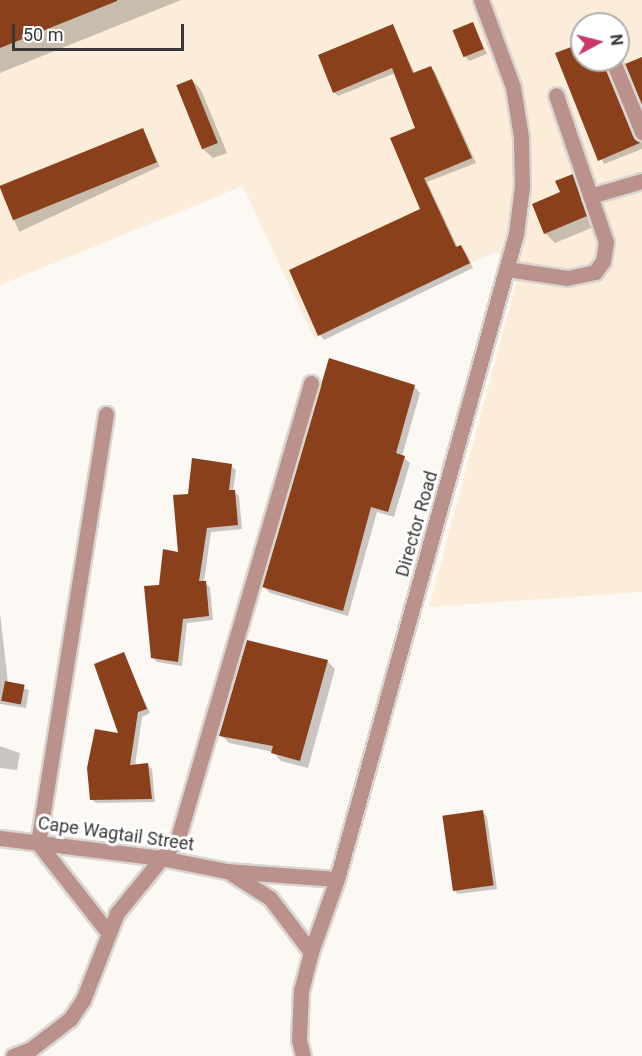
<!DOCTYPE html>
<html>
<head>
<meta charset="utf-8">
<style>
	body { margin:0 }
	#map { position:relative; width:642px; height:1056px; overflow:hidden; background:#fcf8f3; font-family:Roboto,sans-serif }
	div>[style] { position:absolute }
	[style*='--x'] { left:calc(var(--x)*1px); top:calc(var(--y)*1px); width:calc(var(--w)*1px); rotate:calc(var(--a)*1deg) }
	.industrial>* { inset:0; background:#fbedd9 }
	.shadow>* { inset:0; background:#0003; transform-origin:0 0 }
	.building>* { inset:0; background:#8a401b; transform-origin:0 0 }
	.roads { filter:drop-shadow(2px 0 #d9d6d1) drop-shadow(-2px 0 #d9d6d1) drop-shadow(0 2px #d9d6d1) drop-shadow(0 -2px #d9d6d1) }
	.minor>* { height:15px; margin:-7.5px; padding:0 7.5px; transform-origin:7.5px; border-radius:7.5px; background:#bb928b }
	span { translate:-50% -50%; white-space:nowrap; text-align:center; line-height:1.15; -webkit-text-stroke:6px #fff; paint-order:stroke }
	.street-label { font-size:18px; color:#3a3937 }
	.north { position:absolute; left:570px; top:12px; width:60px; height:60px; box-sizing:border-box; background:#fff; border:2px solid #b0b0af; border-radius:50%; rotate:83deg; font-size:16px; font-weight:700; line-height:24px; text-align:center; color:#3a3937 }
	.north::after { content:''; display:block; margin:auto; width:21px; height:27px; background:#c83b69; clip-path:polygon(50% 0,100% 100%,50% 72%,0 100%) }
	.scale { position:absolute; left:12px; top:24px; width:172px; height:27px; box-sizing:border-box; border:3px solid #3a3937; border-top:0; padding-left:8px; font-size:18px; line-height:21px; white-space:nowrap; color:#3a3937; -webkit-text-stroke:4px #fff; paint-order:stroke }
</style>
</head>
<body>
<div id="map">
	<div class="industrial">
		<i style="clip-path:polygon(evenodd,0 0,642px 0,642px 592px,429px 607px,522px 261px,495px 252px,314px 339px,243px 186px,0 285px,0 0,582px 24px,618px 24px,618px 60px,582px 60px,582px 24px)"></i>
	</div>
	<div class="shadow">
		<i style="clip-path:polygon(0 0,181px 0,0 73px)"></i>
		<i style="clip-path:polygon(473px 24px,487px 54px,469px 61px,465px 56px)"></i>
		<i style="clip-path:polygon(393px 26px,415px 74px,431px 67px,435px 72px,476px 163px,427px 182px,458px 248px,465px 251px,473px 268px,324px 340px,320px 335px,422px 210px,417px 128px,395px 73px,338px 96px,334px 92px)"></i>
		<i style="clip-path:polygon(582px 44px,582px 60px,606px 60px,636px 139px,642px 141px,642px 149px,604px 164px,557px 54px)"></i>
		<i style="clip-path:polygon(192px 80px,201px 90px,227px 153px,213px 158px,203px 149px)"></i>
		<i style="left:143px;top:130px;width:40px;height:155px;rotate:65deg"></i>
		<i style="clip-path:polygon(572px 176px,582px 185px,596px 226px,555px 243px,545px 233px)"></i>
		<i style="clip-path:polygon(415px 387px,420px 393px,402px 456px,410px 463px,394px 517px,377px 512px,348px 616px,270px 593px,264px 587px)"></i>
		<i style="clip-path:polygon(231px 466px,236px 470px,233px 491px,239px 496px,242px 529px,211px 532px,204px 582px,210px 587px,213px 620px,187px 623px,182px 666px,157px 662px,152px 657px,160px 586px,180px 553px,189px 495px)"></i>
		<i style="clip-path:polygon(0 613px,8px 683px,29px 690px,26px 708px,0 704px)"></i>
		<i style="clip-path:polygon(123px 654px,150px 713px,142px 717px,135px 766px,148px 765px,152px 769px,155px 802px,96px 803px,91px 799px,120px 735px)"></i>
		<i style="clip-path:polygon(327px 661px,335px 669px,308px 768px,281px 761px,273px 752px,229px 743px,221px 735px)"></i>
		<i style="clip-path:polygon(0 746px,20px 753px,17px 770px,0 768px)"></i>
		<i style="clip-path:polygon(483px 812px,487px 817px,497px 889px,458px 894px,453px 889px)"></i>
	</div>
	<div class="building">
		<i style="clip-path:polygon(0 0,117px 0,117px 1px,0 48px)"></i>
		<i style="left:473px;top:22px;width:29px;height:22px;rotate:68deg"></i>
		<i style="clip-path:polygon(393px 24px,413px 73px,431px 66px,472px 158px,424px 178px,456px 247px,461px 245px,470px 263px,318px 336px,289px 270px,420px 209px,390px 138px,415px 128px,392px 68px,333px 93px,318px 55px)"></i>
		<i style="clip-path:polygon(582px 43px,582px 60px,605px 60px,633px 136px,642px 142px,598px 161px,555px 53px)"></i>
		<i style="clip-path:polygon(642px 57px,642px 106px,625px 64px)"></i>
		<i style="left:192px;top:79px;width:69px;height:17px;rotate:68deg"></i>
		<i style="left:143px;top:128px;width:37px;height:155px;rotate:68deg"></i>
		<i style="clip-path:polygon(573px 174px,587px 216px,544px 234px,532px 204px,560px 192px,555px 181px)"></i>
		<i style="clip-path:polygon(329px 358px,415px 385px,396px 453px,405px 456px,388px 512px,371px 507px,343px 611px,262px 587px)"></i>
		<i style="clip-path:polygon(192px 458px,232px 464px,229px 490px,235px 490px,238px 525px,207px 528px,199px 581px,206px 581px,209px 616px,183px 619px,178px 662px,151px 658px,144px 586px,159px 585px,163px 549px,178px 552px,173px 495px,188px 494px)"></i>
		<i style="clip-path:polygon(247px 640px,328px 660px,300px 761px,271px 753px,273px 746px,219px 736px)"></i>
		<i style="clip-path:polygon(124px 652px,147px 709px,138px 712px,130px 765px,148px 763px,152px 799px,90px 800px,87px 768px,95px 729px,118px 733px,94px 664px)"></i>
		<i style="left:5px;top:681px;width:20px;height:20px;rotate:11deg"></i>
		<i style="left:483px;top:810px;width:76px;height:41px;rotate:82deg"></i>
	</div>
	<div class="roads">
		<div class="minor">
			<i style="--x:614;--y:64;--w:74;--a:67.6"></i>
			<i style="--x:590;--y:196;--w:54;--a:-16.1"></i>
			<i style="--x:507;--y:269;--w:61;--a:8.5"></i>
			<i style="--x:567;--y:278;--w:29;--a:-12"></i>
			<i style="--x:595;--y:272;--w:14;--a:-54"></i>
			<i style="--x:603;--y:261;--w:19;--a:-81"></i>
			<i style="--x:606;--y:242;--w:155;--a:-108.8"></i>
			<i style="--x:106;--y:414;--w:434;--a:99"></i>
			<i style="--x:38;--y:843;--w:112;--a:51.9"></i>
			<i style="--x:0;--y:838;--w:162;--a:7.1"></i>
			<i style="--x:161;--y:858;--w:66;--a:11.3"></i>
			<i style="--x:226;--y:871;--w:111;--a:4.1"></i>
			<i style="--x:232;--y:874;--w:45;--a:32.3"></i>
			<i style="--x:270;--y:898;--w:68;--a:52.8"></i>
			<i style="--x:13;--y:1056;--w:19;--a:-21"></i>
			<i style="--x:31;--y:1049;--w:49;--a:-37.6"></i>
			<i style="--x:70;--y:1019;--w:23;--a:-56"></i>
			<i style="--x:83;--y:1000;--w:93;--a:-68.7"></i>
			<i style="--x:117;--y:913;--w:97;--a:-50.9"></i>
			<i style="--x:178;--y:838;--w:474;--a:-73.7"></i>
			<i style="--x:303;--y:1056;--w:16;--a:-104"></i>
			<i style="--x:299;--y:1040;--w:49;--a:-87.7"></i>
			<i style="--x:301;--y:991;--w:40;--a:-75.6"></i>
			<i style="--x:311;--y:952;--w:77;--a:-70.4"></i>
			<i style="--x:337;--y:879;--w:669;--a:-74.49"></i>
			<i style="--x:516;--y:234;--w:48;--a:-82.9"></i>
			<i style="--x:522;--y:186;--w:49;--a:-91.2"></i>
			<i style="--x:521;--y:137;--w:51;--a:-99.1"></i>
			<i style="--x:513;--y:87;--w:93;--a:-110.2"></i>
		</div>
	</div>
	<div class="street-label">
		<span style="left:417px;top:524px;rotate:-74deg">Director Road</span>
		<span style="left:116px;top:834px;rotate:8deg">Cape Wagtail Street</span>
	</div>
	<div class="north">N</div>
	<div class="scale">50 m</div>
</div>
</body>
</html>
